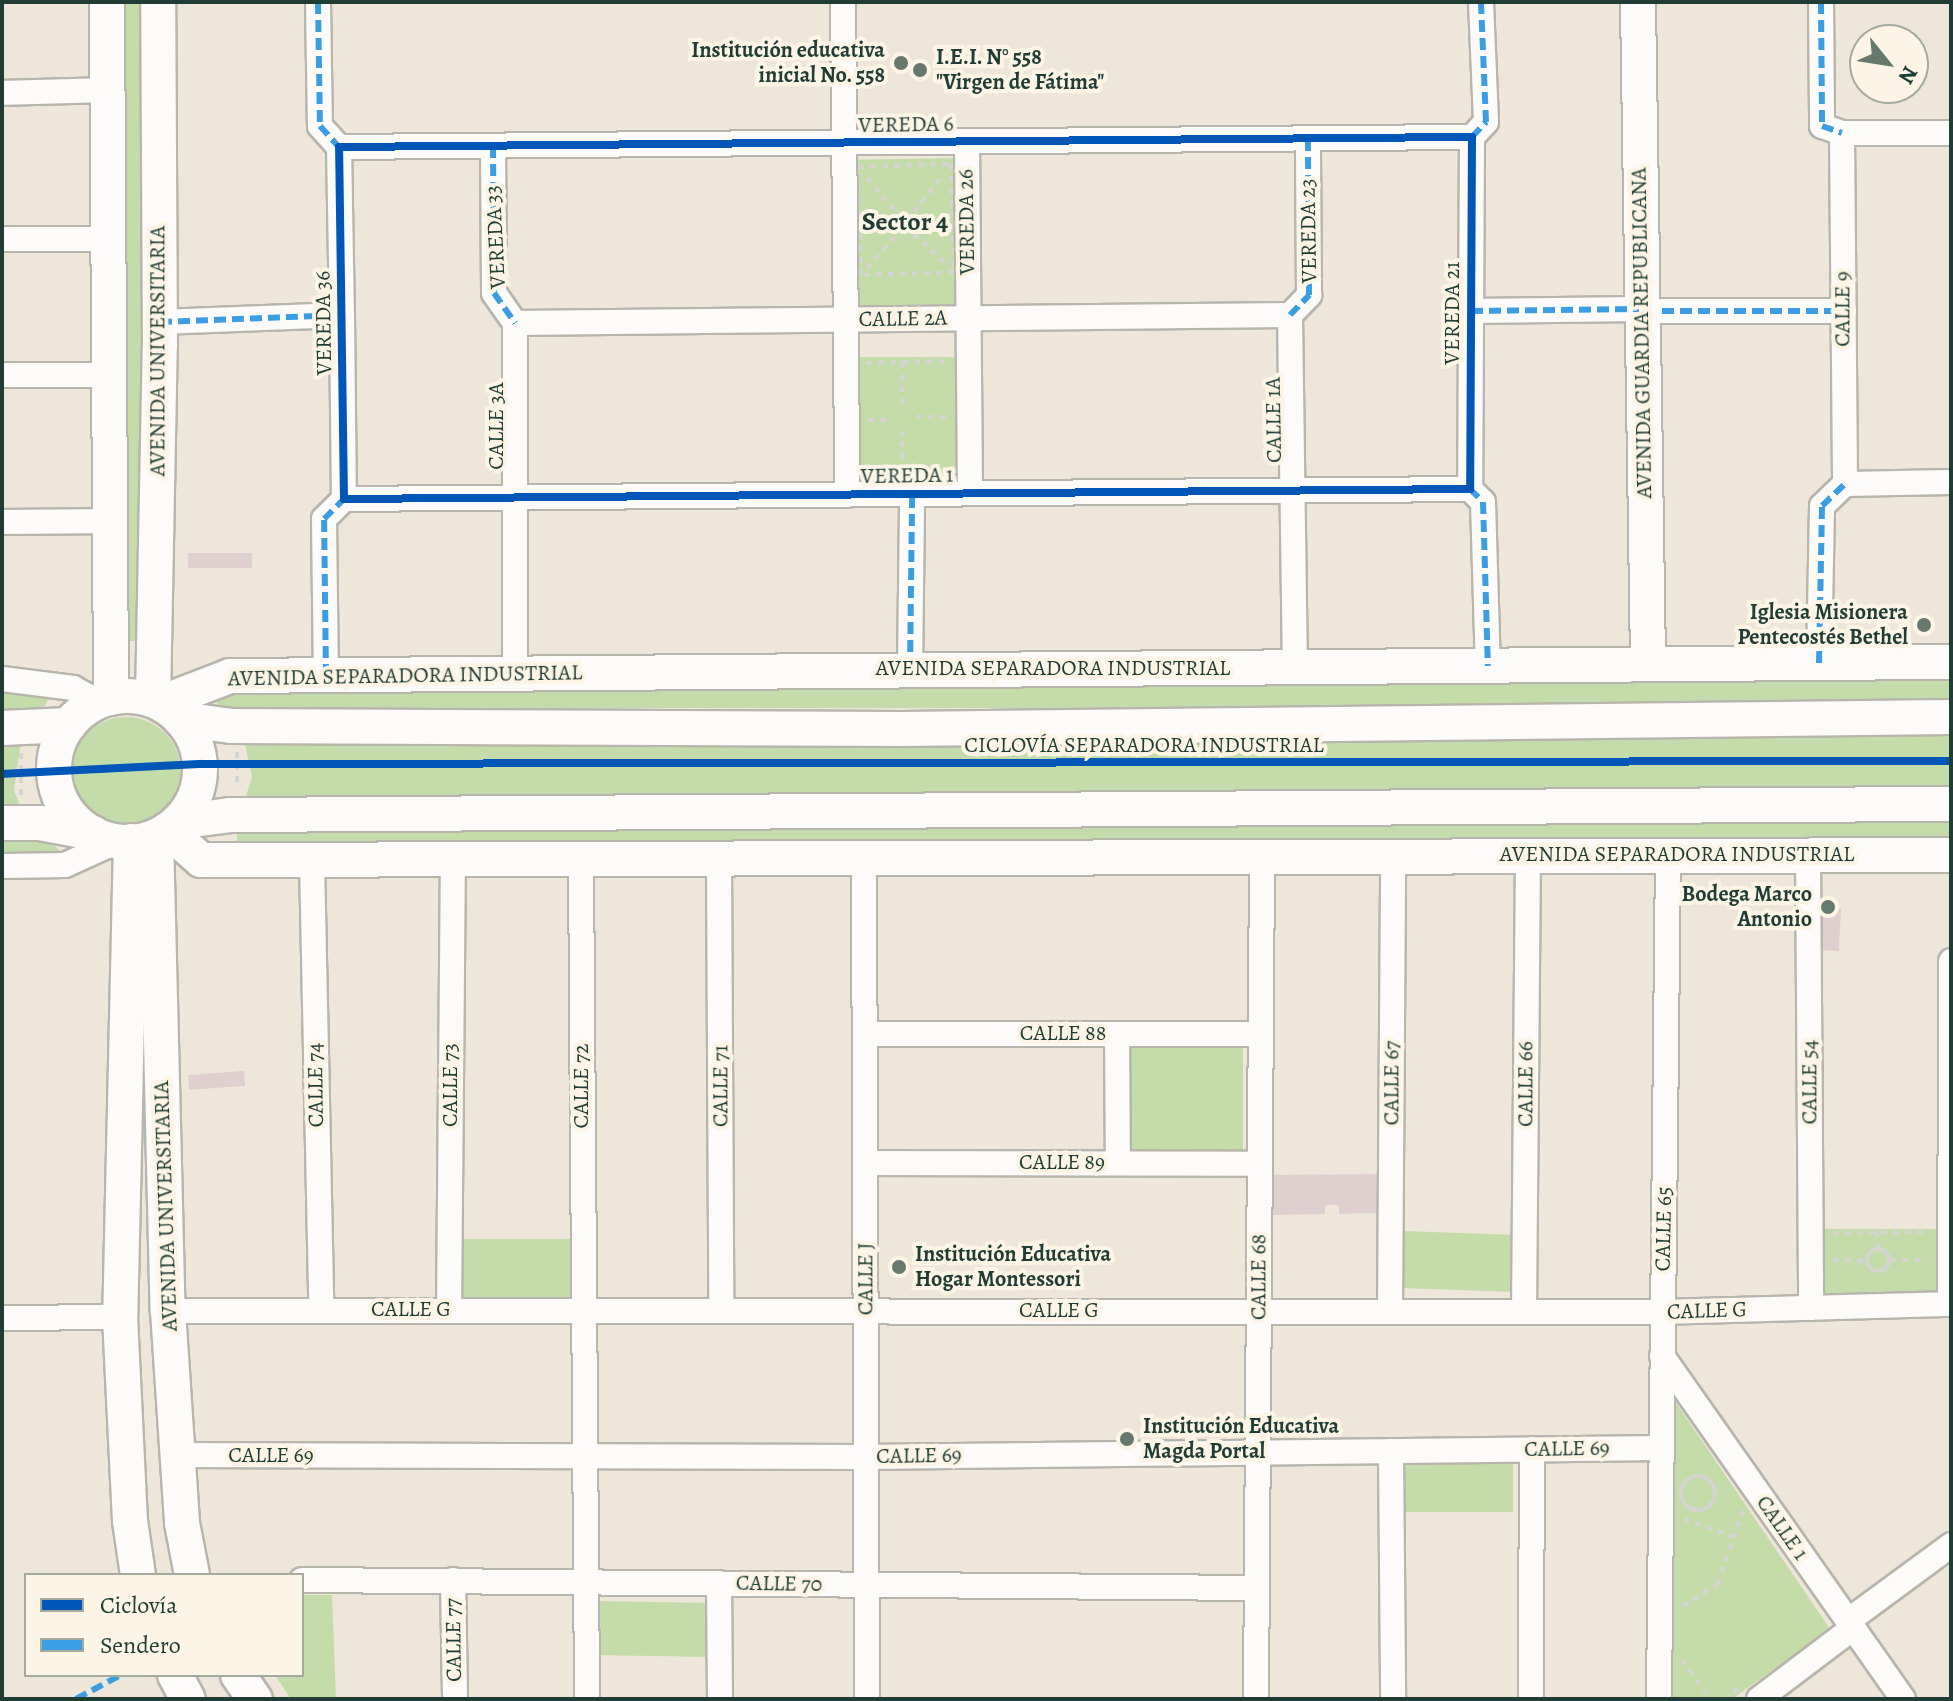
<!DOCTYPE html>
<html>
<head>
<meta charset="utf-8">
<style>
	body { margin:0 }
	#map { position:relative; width:1953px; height:1701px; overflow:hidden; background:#eee6d8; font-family:Alegreya,serif }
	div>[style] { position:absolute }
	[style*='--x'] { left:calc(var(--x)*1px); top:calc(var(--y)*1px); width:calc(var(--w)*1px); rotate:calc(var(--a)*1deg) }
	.green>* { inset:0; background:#c4dca9; transform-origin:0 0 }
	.round { border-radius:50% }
	.building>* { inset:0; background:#e0cfcf; transform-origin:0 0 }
	.path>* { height:4px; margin-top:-2px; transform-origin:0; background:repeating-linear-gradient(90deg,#d4d5d0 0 6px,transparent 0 12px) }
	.path>.ring { margin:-2px; padding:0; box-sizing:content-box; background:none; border:4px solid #d4d5d0; border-radius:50% }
	.roads { filter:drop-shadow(2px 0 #b7b5ac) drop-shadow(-2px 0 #b7b5ac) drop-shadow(0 2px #b7b5ac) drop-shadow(0 -2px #b7b5ac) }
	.street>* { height:24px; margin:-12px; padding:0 12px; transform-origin:12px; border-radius:12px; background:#fcfbf9 }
	.secondary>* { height:34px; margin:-17px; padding:0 17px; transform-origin:17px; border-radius:17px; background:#fcfbf9 }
	.secondary>.ring { margin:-17px; padding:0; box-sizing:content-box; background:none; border:34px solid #fcfbf9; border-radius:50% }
	.quiet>* { height:6px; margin-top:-3px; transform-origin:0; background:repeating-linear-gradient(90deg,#3c9ee2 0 12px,transparent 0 18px) }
	.cycleway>* { height:8px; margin:-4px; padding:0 4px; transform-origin:4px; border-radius:4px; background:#0057b8 }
	.dots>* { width:22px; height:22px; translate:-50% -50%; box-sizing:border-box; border:4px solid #fcf5e5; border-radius:50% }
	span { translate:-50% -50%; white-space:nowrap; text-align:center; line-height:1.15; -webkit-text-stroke:8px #fcf5e5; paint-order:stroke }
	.poi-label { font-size:22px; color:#1f3d34; font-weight:700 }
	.right { translate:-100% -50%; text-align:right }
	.left { translate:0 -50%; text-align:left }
	.street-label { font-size:22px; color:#1f3d34 }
	.quarter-label { font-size:26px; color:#1f3d34; font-weight:700 }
	.frame { position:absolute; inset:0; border:4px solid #1f3d34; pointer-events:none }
	.legend { position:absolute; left:24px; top:1573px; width:280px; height:104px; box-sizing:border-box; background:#fcf5e5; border:2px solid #a4ab9e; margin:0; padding:10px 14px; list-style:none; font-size:24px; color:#1f3d34 }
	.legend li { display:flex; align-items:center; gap:16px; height:40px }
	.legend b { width:40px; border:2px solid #a4ab9e }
	.north { position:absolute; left:1849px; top:24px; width:80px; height:80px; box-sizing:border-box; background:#fcf5e5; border:2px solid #a4ab9e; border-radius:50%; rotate:120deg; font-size:22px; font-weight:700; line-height:32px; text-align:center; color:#1f3d34 }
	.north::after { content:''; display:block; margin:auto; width:28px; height:36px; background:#67786d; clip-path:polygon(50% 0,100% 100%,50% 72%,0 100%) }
</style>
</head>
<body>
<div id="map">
	<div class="green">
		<i style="left:112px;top:2px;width:37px;height:639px"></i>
		<i style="left:958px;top:158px;width:146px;height:106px;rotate:89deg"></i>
		<i style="left:957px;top:357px;width:118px;height:104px;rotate:90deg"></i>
		<i style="left:1951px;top:680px;width:28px;height:1734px;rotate:90deg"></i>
		<i style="clip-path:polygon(2px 692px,52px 692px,40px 715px,2px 724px)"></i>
		<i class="round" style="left:71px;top:717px;width:110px;height:110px"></i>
		<i style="clip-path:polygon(1951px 732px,1951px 787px,245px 799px,252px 777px,244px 739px)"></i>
		<i style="clip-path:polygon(2px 741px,21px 741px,14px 790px,22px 811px,2px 811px)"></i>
		<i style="left:1951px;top:819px;width:23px;height:1714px;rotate:90deg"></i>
		<i style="clip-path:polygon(2px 831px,37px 831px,64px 854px,2px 856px)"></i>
		<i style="left:1131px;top:1043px;width:112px;height:110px"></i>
		<i style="left:1937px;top:1229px;width:66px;height:120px;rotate:90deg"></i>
		<i style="left:1403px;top:1231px;width:114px;height:57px;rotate:2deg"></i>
		<i style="left:457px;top:1239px;width:115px;height:58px"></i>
		<i style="clip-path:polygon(1668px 1391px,1830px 1629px,1732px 1699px,1668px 1699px)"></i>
		<i style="left:1399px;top:1459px;width:114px;height:53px"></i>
		<i style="clip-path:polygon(302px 1595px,332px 1595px,336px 1699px,291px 1699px,275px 1675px,302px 1675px)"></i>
		<i style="left:596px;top:1601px;width:113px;height:54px;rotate:1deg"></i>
	</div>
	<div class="building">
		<i style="left:188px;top:553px;width:64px;height:15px"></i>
		<i style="left:1822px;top:908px;width:19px;height:42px;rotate:3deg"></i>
		<i style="left:244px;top:1071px;width:15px;height:56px;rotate:86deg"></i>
		<i style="clip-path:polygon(1378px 1174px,1378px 1213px,1339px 1214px,1339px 1205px,1325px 1205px,1325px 1214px,1271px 1215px,1271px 1175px)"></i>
	</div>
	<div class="path">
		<i style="--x:951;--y:164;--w:108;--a:88.4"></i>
		<i style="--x:954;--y:272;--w:93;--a:178.2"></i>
		<i style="--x:861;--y:275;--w:108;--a:-91.6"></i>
		<i style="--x:858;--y:167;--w:93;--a:-1.8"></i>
		<i style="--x:867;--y:178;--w:46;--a:49.4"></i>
		<i style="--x:914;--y:212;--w:49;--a:-52.4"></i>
		<i style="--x:914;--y:234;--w:45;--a:43.2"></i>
		<i style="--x:867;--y:268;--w:45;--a:-48.6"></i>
		<i style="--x:902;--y:362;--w:43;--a:88.7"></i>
		<i style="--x:866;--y:363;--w:83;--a:-1.4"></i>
		<i style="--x:916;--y:416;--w:33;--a:2"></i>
		<i style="--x:868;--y:420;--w:21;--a:0"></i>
		<i style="--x:902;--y:471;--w:40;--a:-90"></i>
		<i style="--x:237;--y:752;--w:36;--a:90"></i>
		<i style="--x:21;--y:753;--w:43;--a:90"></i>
		<i style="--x:1877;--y:1232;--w:17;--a:87"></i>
		<i style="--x:1833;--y:1233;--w:95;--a:-0.6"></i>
		<i class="ring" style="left:1867px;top:1249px;width:18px;height:18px"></i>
		<i style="--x:1833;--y:1260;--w:34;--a:2"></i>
		<i style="--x:1890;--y:1260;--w:37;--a:0"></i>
		<i class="ring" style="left:1681px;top:1476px;width:30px;height:30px"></i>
		<i style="--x:1684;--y:1519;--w:53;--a:19.8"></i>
		<i style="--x:1683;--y:1606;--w:41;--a:-32.2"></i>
		<i style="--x:1718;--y:1584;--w:78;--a:-71.3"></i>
		<i style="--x:1682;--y:1660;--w:44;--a:54.2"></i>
		<i style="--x:1708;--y:1696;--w:5;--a:143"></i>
		<i style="--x:1724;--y:1699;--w:18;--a:-34"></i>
	</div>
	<div class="roads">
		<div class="street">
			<i style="--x:318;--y:2;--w:124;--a:89.1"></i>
			<i style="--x:320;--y:126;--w:28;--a:48"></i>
			<i style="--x:339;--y:147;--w:168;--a:89"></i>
			<i style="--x:342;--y:315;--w:184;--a:89.4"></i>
			<i style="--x:344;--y:499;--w:28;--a:135"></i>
			<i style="--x:324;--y:519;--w:157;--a:89.3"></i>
			<i style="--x:843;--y:2;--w:493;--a:89.5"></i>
			<i style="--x:1481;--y:2;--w:120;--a:87.6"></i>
			<i style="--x:1486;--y:122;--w:21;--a:133"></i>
			<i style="--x:1472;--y:137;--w:352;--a:90.3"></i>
			<i style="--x:1470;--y:489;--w:18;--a:45"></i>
			<i style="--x:1483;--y:502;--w:164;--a:88.3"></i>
			<i style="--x:1821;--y:2;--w:124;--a:89.5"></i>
			<i style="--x:1822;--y:126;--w:21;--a:19"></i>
			<i style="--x:1842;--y:133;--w:109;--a:0"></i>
			<i style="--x:2;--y:93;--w:106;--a:-1.6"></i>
			<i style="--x:1842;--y:133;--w:351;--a:89.5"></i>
			<i style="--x:967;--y:143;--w:350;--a:89.5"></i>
			<i style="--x:493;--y:146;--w:147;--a:89.6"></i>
			<i style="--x:494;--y:293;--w:37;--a:55"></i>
			<i style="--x:339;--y:147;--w:1133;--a:-0.51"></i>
			<i style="--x:2;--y:239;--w:106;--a:0"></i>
			<i style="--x:1471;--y:311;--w:168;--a:-0.7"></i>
			<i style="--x:1662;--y:311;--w:182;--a:0"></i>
			<i style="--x:1290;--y:315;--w:352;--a:89.2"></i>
			<i style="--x:1290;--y:315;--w:28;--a:-46"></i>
			<i style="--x:1309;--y:295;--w:156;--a:-90.4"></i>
			<i style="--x:160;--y:322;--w:182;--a:-2.2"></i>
			<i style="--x:515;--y:323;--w:775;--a:-0.59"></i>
			<i style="--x:2;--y:375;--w:107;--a:0"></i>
			<i style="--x:1845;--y:484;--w:106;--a:-1.1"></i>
			<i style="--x:344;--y:499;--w:1126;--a:-0.51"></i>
			<i style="--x:2;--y:522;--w:108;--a:-0.5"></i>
			<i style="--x:1819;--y:663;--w:157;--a:-88.9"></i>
			<i style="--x:1822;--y:506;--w:32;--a:-44"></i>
			<i style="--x:910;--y:670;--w:176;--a:-89.3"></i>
			<i style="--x:515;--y:673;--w:350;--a:-90"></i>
			<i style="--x:2;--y:679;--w:72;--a:7.2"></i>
			<i style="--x:73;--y:688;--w:30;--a:28"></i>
			<i style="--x:1808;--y:855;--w:453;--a:89.6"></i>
			<i style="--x:864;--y:860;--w:839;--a:89.8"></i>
			<i style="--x:312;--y:861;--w:448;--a:88.8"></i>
			<i style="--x:581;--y:861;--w:838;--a:89.59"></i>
			<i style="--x:719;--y:861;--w:450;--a:89.7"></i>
			<i style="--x:2;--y:866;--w:63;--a:-0.9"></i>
			<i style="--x:65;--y:865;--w:58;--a:-24.4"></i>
			<i style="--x:865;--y:1034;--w:396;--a:0"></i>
			<i style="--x:1117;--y:1034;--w:129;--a:89.6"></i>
			<i style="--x:865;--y:1163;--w:395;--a:0.1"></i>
			<i style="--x:1950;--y:1304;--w:343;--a:-89.8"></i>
			<i style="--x:449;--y:1310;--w:449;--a:-89.5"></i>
			<i style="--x:168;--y:1311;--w:1495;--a:0.04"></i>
			<i style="--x:1663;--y:1312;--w:288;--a:-1.6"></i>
			<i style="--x:1390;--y:1312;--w:457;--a:-89.6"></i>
			<i style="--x:1524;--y:1312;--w:456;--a:-89.5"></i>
			<i style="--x:2;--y:1318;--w:118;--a:-0.5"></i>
			<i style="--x:1662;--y:1356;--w:419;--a:54.9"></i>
			<i style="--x:1391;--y:1451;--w:248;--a:89.5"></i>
			<i style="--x:177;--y:1455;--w:689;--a:0.17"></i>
			<i style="--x:866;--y:1457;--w:796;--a:-0.65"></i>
			<i style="--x:302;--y:1580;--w:955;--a:0.48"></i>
			<i style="--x:453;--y:1580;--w:119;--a:89"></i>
			<i style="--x:719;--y:1583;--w:116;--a:89.5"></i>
			<i style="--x:1848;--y:1621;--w:128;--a:-36.4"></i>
			<i style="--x:1256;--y:1699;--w:844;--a:-89.59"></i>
			<i style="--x:1531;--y:1699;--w:250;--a:-89.8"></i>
			<i style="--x:1659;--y:1699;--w:844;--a:-89.39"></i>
			<i style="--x:1759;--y:1699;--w:118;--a:-37.1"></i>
		</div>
		<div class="secondary">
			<i style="--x:107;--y:2;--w:696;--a:89.67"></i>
			<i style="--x:1638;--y:2;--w:661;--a:89.13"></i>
			<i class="ring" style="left:54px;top:696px;width:112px;height:112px"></i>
			<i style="--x:153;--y:700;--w:354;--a:-88.9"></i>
			<i style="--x:160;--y:346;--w:344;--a:-90.3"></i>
			<i style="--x:160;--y:703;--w:75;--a:-21.1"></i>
			<i style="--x:230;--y:676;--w:1721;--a:-0.47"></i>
			<i style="--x:180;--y:719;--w:51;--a:7.8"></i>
			<i style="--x:231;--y:726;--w:671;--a:0.26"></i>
			<i style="--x:902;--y:729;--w:1049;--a:-0.66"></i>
			<i style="--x:2;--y:728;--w:67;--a:-2.6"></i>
			<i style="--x:177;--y:822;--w:53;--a:-7.5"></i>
			<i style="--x:230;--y:815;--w:1721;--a:-0.37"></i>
			<i style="--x:2;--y:823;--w:38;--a:0"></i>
			<i style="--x:40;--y:823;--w:54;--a:10.7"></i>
			<i style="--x:167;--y:830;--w:45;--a:41.4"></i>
			<i style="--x:201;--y:860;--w:1750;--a:-0.16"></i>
			<i style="--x:156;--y:836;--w:475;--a:88.6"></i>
			<i style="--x:168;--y:1311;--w:212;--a:86.2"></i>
			<i style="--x:182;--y:1523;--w:53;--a:79.1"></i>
			<i style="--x:131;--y:841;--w:476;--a:91.3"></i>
			<i style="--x:120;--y:1317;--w:204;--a:87.2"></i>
			<i style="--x:130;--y:1521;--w:55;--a:81.6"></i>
			<i style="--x:175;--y:1675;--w:27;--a:62"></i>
			<i style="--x:238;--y:1675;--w:29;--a:55"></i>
		</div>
	</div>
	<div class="quiet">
		<i style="--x:318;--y:2;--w:124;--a:89.1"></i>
		<i style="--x:320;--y:126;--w:28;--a:48"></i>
		<i style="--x:1821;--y:2;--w:124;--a:89.5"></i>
		<i style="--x:1822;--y:126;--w:21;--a:19"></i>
		<i style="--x:1472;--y:137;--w:21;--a:-47"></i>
		<i style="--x:1486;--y:122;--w:120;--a:-92.4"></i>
		<i style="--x:493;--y:146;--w:147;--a:89.6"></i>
		<i style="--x:494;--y:293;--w:37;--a:55"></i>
		<i style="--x:1471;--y:311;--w:168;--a:-0.7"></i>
		<i style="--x:1662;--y:311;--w:182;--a:0"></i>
		<i style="--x:1290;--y:315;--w:28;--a:-46"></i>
		<i style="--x:1309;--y:295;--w:156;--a:-90.4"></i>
		<i style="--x:160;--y:322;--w:182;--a:-2.2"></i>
		<i style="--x:1470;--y:489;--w:18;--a:45"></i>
		<i style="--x:1483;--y:502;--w:164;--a:88.3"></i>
		<i style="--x:1819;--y:663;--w:157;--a:-88.9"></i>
		<i style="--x:1822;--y:506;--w:32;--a:-44"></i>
		<i style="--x:910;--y:670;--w:176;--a:-89.3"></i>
		<i style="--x:326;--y:676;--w:157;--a:-90.7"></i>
		<i style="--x:324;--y:519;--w:28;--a:-45"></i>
		<i style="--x:76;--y:1699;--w:51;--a:-28.1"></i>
	</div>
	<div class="cycleway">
		<i style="--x:1472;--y:137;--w:352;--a:90.3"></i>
		<i style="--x:1470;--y:489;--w:1126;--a:179.49"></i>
		<i style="--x:344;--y:499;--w:352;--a:-90.8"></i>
		<i style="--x:339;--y:147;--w:1133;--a:-0.51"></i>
		<i style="--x:2;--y:774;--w:198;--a:-2.9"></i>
		<i style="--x:200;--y:764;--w:1751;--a:-0.1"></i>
	</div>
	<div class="dots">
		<i style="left:901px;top:63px;background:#67786d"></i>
		<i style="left:920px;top:70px;background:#67786d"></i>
		<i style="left:1924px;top:625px;background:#67786d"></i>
		<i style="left:1828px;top:907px;background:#67786d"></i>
		<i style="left:899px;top:1267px;background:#67786d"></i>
		<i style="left:1127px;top:1439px;background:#67786d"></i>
	</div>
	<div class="poi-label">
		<span class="right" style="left:885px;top:63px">Institución educativa<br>inicial No. 558</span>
		<span class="left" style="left:936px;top:70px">I.E.I. N° 558<br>"Virgen de Fátima"</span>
		<span class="right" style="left:1908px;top:625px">Iglesia Misionera<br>Pentecostés Bethel</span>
		<span class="right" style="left:1812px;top:907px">Bodega Marco<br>Antonio</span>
		<span class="left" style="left:915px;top:1267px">Institución Educativa<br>Hogar Montessori</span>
		<span class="left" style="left:1143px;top:1439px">Institución Educativa<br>Magda Portal</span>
	</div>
	<div class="street-label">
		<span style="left:906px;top:125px;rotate:-1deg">VEREDA 6</span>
		<span style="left:967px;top:222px;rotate:-91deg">VEREDA 26</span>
		<span style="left:1309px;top:231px;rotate:-91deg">VEREDA 23</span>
		<span style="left:496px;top:237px;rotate:-93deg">VEREDA 33</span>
		<span style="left:1843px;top:309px;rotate:-90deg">CALLE 9</span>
		<span style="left:1453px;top:313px;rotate:-90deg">VEREDA 21</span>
		<span style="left:903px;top:319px;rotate:-1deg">CALLE 2A</span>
		<span style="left:324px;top:323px;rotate:-91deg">VEREDA 36</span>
		<span style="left:1642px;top:333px;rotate:-91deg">AVENIDA GUARDIA REPUBLICANA</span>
		<span style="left:158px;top:351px;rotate:-90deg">AVENIDA UNIVERSITARIA</span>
		<span style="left:1274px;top:420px;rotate:-91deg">CALLE 1A</span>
		<span style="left:497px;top:426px;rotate:-90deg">CALLE 3A</span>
		<span style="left:907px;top:476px;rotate:-1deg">VEREDA 1</span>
		<span style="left:1053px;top:669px">AVENIDA SEPARADORA INDUSTRIAL</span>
		<span style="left:405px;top:676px;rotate:-1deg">AVENIDA SEPARADORA INDUSTRIAL</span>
		<span style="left:1144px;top:746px">CICLOVÍA SEPARADORA INDUSTRIAL</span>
		<span style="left:1677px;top:855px">AVENIDA SEPARADORA INDUSTRIAL</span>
		<span style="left:1063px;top:1034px">CALLE 88</span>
		<span style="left:1810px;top:1082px;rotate:-90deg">CALLE 54</span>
		<span style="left:1392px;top:1083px;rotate:-90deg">CALLE 67</span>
		<span style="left:1526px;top:1084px;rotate:-90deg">CALLE 66</span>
		<span style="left:316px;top:1085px;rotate:-91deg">CALLE 74</span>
		<span style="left:451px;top:1085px;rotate:-90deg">CALLE 73</span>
		<span style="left:582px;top:1086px;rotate:-90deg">CALLE 72</span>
		<span style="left:721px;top:1086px;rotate:-90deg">CALLE 71</span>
		<span style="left:1062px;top:1163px">CALLE 89</span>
		<span style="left:166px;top:1206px;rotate:-92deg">AVENIDA UNIVERSITARIA</span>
		<span style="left:1664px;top:1229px;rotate:-89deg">CALLE 65</span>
		<span style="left:1259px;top:1277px;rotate:-90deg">CALLE 68</span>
		<span style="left:866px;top:1279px;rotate:-90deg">CALLE J</span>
		<span style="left:411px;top:1310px">CALLE G</span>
		<span style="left:1059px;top:1311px">CALLE G</span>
		<span style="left:1707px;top:1311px;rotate:-2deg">CALLE G</span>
		<span style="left:1567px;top:1449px;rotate:-1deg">CALLE 69</span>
		<span style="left:271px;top:1456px">CALLE 69</span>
		<span style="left:919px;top:1456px;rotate:-1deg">CALLE 69</span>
		<span style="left:1782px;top:1528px;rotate:55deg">CALLE 1</span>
		<span style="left:779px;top:1584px;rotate:1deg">CALLE 70</span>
		<span style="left:454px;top:1640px;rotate:-91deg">CALLE 77</span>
	</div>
	<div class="quarter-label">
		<span style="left:905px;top:222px">Sector 4</span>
	</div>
	<div class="frame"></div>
	<ul class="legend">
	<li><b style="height:10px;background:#0057b8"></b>Ciclovía</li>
	<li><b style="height:10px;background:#3c9ee2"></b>Sendero</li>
	</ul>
	<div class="north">N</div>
</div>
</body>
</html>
